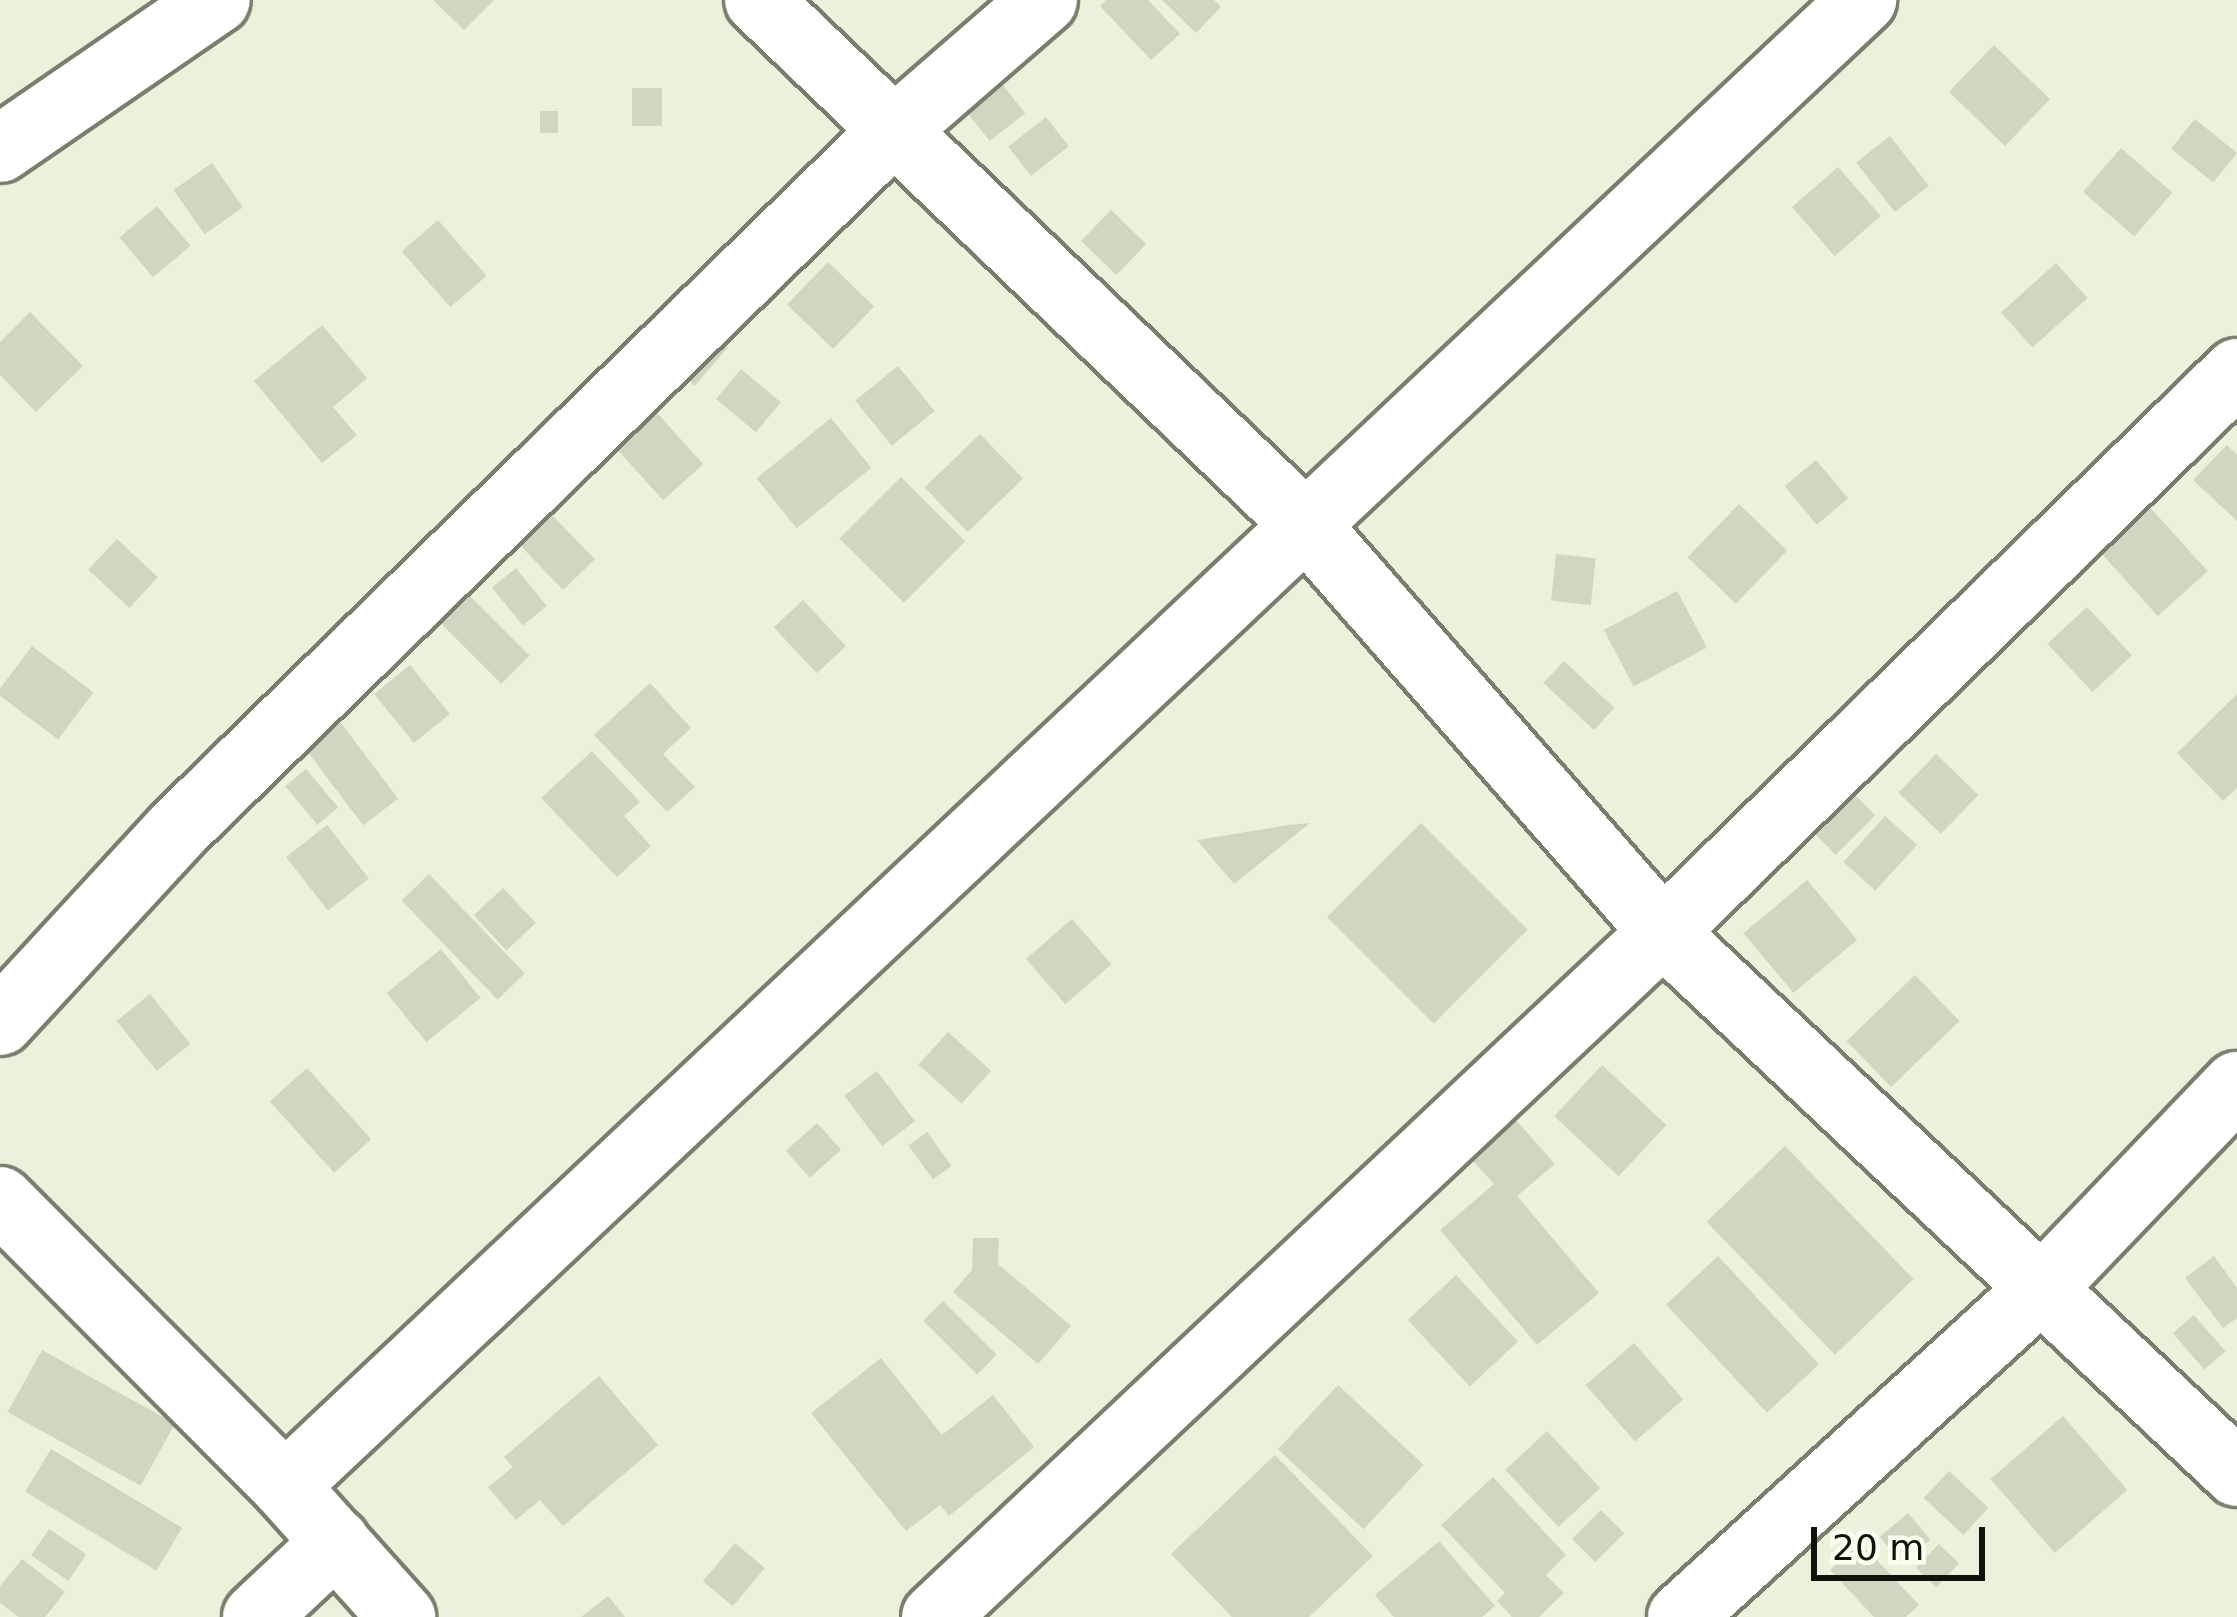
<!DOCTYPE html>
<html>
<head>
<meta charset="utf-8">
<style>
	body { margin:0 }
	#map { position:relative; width:2237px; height:1617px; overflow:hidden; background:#ebf2dc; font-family:"DejaVu Sans",sans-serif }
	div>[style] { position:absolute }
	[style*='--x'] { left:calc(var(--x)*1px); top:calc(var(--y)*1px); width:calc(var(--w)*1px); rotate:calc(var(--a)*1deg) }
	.building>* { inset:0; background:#cfd7c2; transform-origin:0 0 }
	.roads { filter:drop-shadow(3px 0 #787f6c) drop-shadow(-3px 0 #787f6c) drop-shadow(0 3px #787f6c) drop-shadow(0 -3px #787f6c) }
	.minor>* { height:66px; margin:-33px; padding:0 33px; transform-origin:33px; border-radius:33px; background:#fff }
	span { translate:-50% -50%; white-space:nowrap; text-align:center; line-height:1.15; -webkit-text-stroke:12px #f9ffed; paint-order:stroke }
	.scale { position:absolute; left:1811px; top:1527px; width:174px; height:54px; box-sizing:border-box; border:6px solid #10130b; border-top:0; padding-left:15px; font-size:36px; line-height:42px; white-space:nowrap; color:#10130b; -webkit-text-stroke:9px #f9ffed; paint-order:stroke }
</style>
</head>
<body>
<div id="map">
	<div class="building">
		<i style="clip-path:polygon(433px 0,494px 0,464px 30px)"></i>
		<i style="clip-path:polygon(1106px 0,1148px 0,1180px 34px,1151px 60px,1100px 6px)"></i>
		<i style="clip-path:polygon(1162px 0,1214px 0,1221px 7px,1196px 33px)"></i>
		<i style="left:1994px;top:45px;width:78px;height:65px;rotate:44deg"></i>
		<i style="left:1003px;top:85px;width:36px;height:45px;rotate:52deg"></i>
		<i style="left:632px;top:88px;width:30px;height:38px"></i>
		<i style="left:540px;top:111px;width:18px;height:22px"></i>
		<i style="left:1046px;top:117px;width:37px;height:48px;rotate:52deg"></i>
		<i style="left:2195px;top:119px;width:54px;height:38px;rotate:39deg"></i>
		<i style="left:1890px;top:136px;width:63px;height:43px;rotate:52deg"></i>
		<i style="left:2121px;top:148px;width:68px;height:58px;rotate:41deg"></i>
		<i style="left:212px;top:163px;width:54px;height:47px;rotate:55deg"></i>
		<i style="left:1838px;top:167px;width:65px;height:61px;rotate:49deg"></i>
		<i style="left:157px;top:206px;width:52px;height:49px;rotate:50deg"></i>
		<i style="left:1111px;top:210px;width:49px;height:43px;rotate:44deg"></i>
		<i style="left:438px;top:220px;width:74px;height:48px;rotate:49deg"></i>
		<i style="left:828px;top:262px;width:64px;height:59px;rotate:44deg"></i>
		<i style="left:2056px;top:263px;width:47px;height:74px;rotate:48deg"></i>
		<i style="clip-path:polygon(30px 312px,83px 366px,36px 412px,0 375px,0 342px)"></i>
		<i style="clip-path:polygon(322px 325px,367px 378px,333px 407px,357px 435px,322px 463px,254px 381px)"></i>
		<i style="left:701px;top:325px;width:35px;height:50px;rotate:41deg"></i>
		<i style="left:898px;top:366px;width:58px;height:55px;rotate:51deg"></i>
		<i style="left:741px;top:369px;width:52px;height:39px;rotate:40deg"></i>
		<i style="left:649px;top:404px;width:81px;height:54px;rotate:48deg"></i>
		<i style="left:831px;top:418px;width:64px;height:96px;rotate:51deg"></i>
		<i style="left:980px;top:434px;width:62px;height:77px;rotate:46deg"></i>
		<i style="clip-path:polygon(2227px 445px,2237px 455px,2237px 521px,2193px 480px)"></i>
		<i style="left:1816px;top:460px;width:50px;height:41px;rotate:50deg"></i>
		<i style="left:901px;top:477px;width:91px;height:87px;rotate:45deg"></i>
		<i style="left:1739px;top:504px;width:67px;height:74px;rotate:44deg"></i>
		<i style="left:2148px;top:505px;width:89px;height:67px;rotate:48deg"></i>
		<i style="left:551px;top:514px;width:63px;height:44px;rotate:46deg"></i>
		<i style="left:117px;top:539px;width:56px;height:42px;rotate:43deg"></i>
		<i style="left:1556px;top:554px;width:40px;height:47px;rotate:6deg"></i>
		<i style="left:516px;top:568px;width:49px;height:31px;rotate:51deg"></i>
		<i style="left:1677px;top:591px;width:64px;height:83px;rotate:62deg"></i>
		<i style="left:468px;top:594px;width:87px;height:40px;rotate:45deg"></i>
		<i style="left:803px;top:600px;width:63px;height:40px;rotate:47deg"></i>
		<i style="left:2087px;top:607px;width:66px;height:54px;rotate:47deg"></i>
		<i style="left:32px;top:646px;width:77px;height:59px;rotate:37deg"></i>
		<i style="left:1564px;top:661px;width:69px;height:30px;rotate:43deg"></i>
		<i style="left:410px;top:665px;width:63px;height:46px;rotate:51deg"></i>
		<i style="clip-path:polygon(650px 683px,691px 728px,663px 754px,695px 787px,667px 812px,594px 735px)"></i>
		<i style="clip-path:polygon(2237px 694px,2237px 788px,2223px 801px,2177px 753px)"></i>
		<i style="left:341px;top:723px;width:95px;height:44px;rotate:53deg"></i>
		<i style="clip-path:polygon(592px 751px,640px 802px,624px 816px,651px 846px,617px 877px,541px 798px)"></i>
		<i style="left:1936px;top:754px;width:59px;height:54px;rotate:44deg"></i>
		<i style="left:306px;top:769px;width:50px;height:27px;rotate:50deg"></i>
		<i style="left:1854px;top:794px;width:30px;height:56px;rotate:45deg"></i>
		<i style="left:1885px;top:816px;width:43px;height:62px;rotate:42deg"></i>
		<i style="clip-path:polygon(1310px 823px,1234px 884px,1197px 840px,1288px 825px)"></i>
		<i style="left:1421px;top:823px;width:151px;height:133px;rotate:45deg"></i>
		<i style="left:327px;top:825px;width:68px;height:52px;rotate:52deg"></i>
		<i style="left:429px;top:874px;width:138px;height:38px;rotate:46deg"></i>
		<i style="left:1807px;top:880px;width:78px;height:83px;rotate:50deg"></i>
		<i style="left:503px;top:888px;width:48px;height:40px;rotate:47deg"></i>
		<i style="left:1072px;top:919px;width:60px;height:61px;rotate:49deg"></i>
		<i style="left:441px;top:949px;width:63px;height:70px;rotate:51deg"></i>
		<i style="left:1915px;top:975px;width:64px;height:95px;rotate:46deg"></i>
		<i style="left:150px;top:994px;width:64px;height:43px;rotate:51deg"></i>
		<i style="left:948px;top:1032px;width:58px;height:44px;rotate:42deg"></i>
		<i style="left:1602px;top:1065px;width:88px;height:70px;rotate:43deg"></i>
		<i style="left:307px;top:1068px;width:96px;height:50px;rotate:48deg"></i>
		<i style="left:877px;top:1071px;width:63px;height:41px;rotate:53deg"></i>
		<i style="clip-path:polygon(1509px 1112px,1555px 1164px,1517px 1196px,1599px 1293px,1537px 1345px,1440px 1230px,1494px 1184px,1464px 1151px)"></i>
		<i style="left:817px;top:1123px;width:36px;height:42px;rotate:48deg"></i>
		<i style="left:927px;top:1132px;width:42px;height:23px;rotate:54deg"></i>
		<i style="left:1785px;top:1146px;width:185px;height:109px;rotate:46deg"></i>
		<i style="clip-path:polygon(973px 1238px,999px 1238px,998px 1264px,1071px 1326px,1038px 1364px,953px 1292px,972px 1270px)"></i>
		<i style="left:1718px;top:1256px;width:148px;height:71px;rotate:47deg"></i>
		<i style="clip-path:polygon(2214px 1256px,2237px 1288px,2237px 1318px,2223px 1328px,2185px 1278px)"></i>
		<i style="left:1456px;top:1275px;width:91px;height:66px;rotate:47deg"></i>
		<i style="left:943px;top:1301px;width:76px;height:28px;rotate:45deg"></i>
		<i style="left:2194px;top:1315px;width:48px;height:28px;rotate:49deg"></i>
		<i style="left:1634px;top:1343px;width:75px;height:64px;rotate:49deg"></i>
		<i style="left:42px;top:1350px;width:152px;height:71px;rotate:29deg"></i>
		<i style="clip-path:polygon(881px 1358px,942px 1435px,993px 1395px,1034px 1447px,949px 1516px,940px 1505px,906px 1531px,811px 1413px)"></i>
		<i style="clip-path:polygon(599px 1376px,658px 1445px,563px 1526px,540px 1500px,516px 1520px,488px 1487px,513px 1467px,504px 1457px)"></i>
		<i style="left:1338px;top:1385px;width:117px;height:88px;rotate:43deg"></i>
		<i style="left:2063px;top:1416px;width:98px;height:96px;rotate:49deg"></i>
		<i style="left:1547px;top:1431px;width:78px;height:57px;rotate:47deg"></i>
		<i style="left:51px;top:1449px;width:153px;height:50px;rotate:31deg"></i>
		<i style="clip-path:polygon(1275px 1455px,1373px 1556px,1309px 1617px,1232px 1617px,1171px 1554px)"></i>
		<i style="left:1949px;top:1471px;width:54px;height:37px;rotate:43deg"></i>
		<i style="clip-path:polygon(1493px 1477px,1566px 1555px,1546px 1575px,1564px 1593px,1539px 1617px,1512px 1617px,1497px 1601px,1505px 1593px,1441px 1525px)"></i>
		<i style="left:1601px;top:1510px;width:33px;height:41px;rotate:45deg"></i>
		<i style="left:1908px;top:1513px;width:35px;height:37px;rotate:50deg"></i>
		<i style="left:49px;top:1529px;width:45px;height:32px;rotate:34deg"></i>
		<i style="clip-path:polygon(1439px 1541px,1495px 1606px,1482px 1617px,1394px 1617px,1375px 1595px)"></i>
		<i style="clip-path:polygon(1860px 1542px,1919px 1605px,1906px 1617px,1874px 1617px,1830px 1570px)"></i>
		<i style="left:735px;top:1543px;width:39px;height:50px;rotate:40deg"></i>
		<i style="left:1939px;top:1544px;width:28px;height:33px;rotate:44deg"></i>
		<i style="clip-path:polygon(22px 1559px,65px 1592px,45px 1617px,19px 1617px,0 1603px,0 1586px)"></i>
		<i style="clip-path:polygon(608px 1596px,625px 1617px,581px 1617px)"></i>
	</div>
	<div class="roads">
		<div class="minor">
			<i style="--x:758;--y:0;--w:759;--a:43.77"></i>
			<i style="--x:1306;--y:525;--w:541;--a:48.74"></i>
			<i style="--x:1663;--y:932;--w:789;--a:43.3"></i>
			<i style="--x:0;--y:149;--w:263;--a:-34.5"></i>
			<i style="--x:0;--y:1022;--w:260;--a:-47.3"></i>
			<i style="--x:176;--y:831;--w:998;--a:-44.31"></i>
			<i style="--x:890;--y:134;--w:204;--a:-41"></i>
			<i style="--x:0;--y:1200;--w:404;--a:45.1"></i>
			<i style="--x:285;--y:1486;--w:176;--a:48.2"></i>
			<i style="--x:285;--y:1486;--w:2168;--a:-43.28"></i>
			<i style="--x:256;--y:1617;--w:110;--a:-43.2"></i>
			<i style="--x:935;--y:1617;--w:1000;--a:-43.26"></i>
			<i style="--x:1663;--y:932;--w:802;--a:-44.29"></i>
			<i style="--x:1681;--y:1617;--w:490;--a:-42.4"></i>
			<i style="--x:2043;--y:1287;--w:280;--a:-46.2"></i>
		</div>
	</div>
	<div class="scale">20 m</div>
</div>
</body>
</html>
